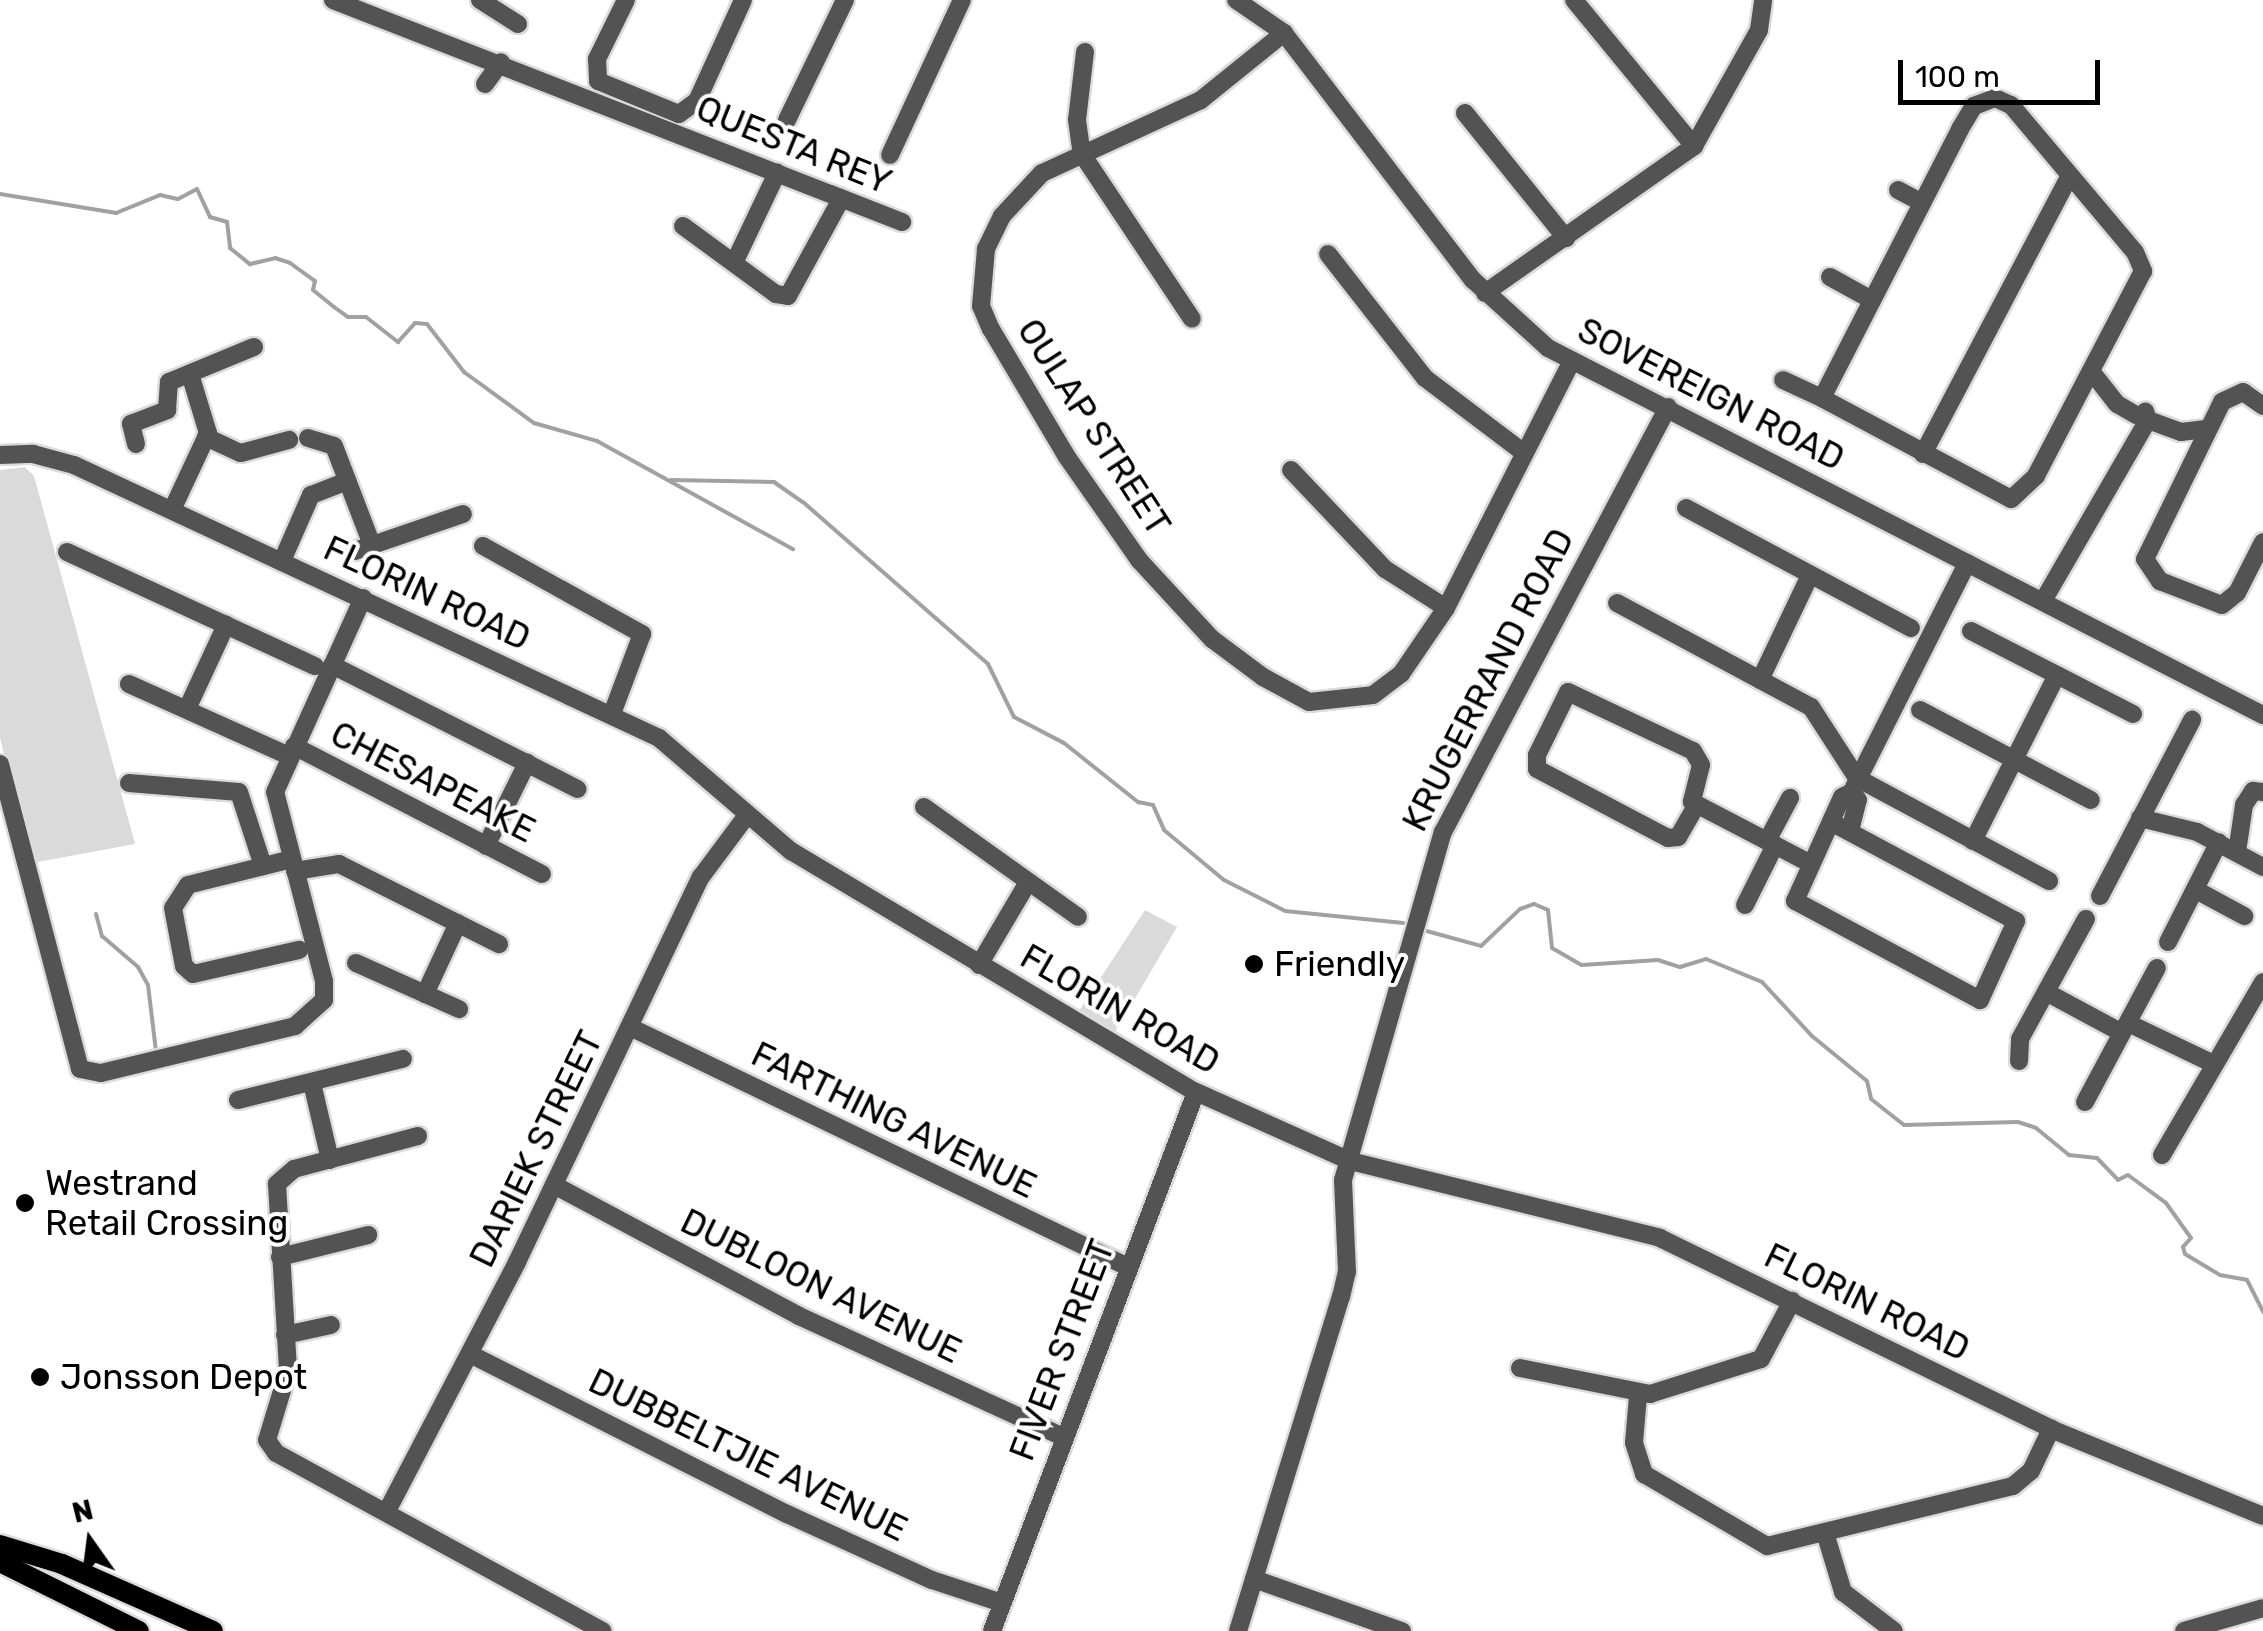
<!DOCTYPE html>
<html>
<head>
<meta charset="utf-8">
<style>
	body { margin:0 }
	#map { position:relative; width:2263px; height:1631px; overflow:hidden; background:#fff; font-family:Rubik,sans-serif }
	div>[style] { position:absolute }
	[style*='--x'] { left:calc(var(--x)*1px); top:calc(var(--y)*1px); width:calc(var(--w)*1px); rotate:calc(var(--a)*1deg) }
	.green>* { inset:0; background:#dadada }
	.stream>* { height:4px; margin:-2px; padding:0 2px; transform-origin:2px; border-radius:2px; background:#a1a1a1 }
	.roads { filter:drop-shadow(2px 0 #dbdbdb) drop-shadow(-2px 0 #dbdbdb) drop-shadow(0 2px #dbdbdb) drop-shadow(0 -2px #dbdbdb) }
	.minor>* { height:18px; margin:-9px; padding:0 9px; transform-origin:9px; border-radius:9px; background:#535353 }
	.major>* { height:20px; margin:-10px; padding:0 10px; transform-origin:10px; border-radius:10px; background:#000 }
	.dots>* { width:28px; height:28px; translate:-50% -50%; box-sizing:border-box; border:5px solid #fff; border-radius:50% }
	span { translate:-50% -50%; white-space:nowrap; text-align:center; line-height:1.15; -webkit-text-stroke:8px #fff; paint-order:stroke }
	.street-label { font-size:35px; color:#000 }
	.poi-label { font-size:35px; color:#000 }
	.left { translate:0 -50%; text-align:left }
	.north { position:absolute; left:40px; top:1491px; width:100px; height:100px; -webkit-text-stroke:8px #fff; paint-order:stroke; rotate:346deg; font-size:28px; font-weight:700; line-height:40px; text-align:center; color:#000 }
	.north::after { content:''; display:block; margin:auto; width:35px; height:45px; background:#000; clip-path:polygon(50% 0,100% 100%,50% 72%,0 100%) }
	.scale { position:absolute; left:1898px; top:60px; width:202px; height:45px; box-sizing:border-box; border:5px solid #000; border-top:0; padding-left:12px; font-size:30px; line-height:35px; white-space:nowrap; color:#000; -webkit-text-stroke:8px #fff; paint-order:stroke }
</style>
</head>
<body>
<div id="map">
	<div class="green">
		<i style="clip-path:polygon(25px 467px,34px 476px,135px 844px,32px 863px,0 738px,0 470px)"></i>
		<i style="clip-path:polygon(1145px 910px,1177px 927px,1114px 1034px,1077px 1014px)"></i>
	</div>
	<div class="stream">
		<i style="--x:0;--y:194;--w:118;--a:9.3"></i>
		<i style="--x:116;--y:213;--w:48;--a:-22.2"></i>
		<i style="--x:160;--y:195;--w:18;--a:13"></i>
		<i style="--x:178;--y:199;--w:21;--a:-28"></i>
		<i style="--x:197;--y:189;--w:31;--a:65"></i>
		<i style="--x:210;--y:217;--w:18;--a:16"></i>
		<i style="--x:227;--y:222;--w:26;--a:83"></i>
		<i style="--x:230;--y:248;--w:26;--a:39"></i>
		<i style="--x:250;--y:264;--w:26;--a:-13"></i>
		<i style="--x:275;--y:258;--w:16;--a:18"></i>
		<i style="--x:290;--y:263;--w:31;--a:36"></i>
		<i style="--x:315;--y:281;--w:9;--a:103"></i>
		<i style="--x:313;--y:290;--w:27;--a:39"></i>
		<i style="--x:334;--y:307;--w:17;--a:36"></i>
		<i style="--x:348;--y:317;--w:18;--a:0"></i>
		<i style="--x:366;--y:317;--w:41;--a:38"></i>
		<i style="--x:398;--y:342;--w:25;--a:-48"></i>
		<i style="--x:415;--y:323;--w:12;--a:5"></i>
		<i style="--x:427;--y:324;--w:61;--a:52.4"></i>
		<i style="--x:464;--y:372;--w:87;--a:36.1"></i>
		<i style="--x:534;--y:423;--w:66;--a:15.9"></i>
		<i style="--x:597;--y:441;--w:224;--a:28.9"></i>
		<i style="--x:671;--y:480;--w:103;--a:1.1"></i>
		<i style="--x:774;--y:482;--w:35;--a:35"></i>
		<i style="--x:803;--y:502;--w:246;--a:41.2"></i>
		<i style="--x:988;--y:664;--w:59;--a:63.9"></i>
		<i style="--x:1014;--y:717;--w:56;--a:27.5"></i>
		<i style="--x:1064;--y:743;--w:95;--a:38.6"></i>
		<i style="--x:1138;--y:802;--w:15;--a:11"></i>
		<i style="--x:1153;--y:805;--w:27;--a:66"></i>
		<i style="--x:1164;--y:830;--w:78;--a:39.8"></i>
		<i style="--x:1224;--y:880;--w:68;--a:26.9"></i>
		<i style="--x:1285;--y:911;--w:119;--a:5.8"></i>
		<i style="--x:96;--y:914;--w:23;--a:75"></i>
		<i style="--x:102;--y:936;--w:48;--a:40.7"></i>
		<i style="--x:138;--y:967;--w:21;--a:61"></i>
		<i style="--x:148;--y:985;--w:66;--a:83.1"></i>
		<i style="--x:1423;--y:930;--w:60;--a:15.4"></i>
		<i style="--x:1481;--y:946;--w:54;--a:-43.5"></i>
		<i style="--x:1520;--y:909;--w:15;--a:-20"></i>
		<i style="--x:1534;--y:904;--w:15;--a:23"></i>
		<i style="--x:1548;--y:910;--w:38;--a:84"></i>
		<i style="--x:1552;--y:948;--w:34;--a:30"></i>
		<i style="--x:1582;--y:965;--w:76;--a:-3.8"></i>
		<i style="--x:1658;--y:960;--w:23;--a:18"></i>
		<i style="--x:1680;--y:967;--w:27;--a:-17"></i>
		<i style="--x:1706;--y:959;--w:61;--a:22.3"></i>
		<i style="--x:1762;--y:982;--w:74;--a:47.2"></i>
		<i style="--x:1812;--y:1036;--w:71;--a:39.3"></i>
		<i style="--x:1867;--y:1081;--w:18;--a:77"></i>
		<i style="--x:1871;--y:1099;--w:42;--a:38.2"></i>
		<i style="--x:1904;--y:1125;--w:114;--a:-1.5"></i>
		<i style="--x:2018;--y:1122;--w:19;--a:18"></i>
		<i style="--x:2036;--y:1128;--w:43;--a:39.3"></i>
		<i style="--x:2069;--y:1155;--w:28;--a:6"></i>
		<i style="--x:2097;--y:1158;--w:30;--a:46"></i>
		<i style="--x:2118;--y:1180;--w:11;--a:-27"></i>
		<i style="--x:2128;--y:1175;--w:47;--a:36.4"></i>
		<i style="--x:2166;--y:1203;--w:43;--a:54.5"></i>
		<i style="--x:2191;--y:1238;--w:12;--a:132"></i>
		<i style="--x:2183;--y:1247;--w:7;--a:74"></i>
		<i style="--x:2185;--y:1254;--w:41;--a:31"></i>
		<i style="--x:2220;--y:1275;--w:27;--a:10"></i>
		<i style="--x:2247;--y:1280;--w:36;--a:63"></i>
	</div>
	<div class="roads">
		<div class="minor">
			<i style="--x:333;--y:0;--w:611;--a:21.31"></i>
			<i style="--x:480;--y:0;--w:45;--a:32.3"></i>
			<i style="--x:626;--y:0;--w:66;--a:116.2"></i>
			<i style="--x:597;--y:59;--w:22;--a:87"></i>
			<i style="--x:598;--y:81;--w:87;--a:22.2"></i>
			<i style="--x:679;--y:114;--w:22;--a:-36"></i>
			<i style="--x:697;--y:101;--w:111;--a:-65.5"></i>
			<i style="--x:1236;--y:0;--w:58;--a:34.5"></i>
			<i style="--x:1284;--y:33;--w:311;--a:52.6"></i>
			<i style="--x:1473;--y:280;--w:101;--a:42.2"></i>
			<i style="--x:1548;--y:348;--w:804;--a:27.17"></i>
			<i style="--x:1574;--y:0;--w:189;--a:50.6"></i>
			<i style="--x:1284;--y:33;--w:107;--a:141.1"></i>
			<i style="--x:1201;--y:100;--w:175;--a:155.3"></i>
			<i style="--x:1042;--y:173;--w:59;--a:132.9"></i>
			<i style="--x:1002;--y:216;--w:37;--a:116"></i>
			<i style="--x:986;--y:249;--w:57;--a:95"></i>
			<i style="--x:981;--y:306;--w:25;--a:67"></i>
			<i style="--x:991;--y:329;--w:149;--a:59.3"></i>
			<i style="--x:1067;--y:457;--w:126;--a:55"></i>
			<i style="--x:1139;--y:560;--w:108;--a:47.3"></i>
			<i style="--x:1212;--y:639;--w:64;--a:36.7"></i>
			<i style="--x:1263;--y:677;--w:52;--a:28.5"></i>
			<i style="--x:1309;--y:702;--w:64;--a:-6.2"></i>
			<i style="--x:1373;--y:695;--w:35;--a:-37"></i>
			<i style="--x:1401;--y:674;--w:80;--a:-55.7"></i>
			<i style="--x:1446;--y:608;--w:277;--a:-63"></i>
			<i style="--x:1085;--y:52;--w:68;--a:96.7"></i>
			<i style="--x:1077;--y:120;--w:34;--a:82"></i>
			<i style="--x:1082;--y:154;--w:198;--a:56.3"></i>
			<i style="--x:485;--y:84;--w:27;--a:-54"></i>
			<i style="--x:1995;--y:98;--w:17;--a:24"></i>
			<i style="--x:2011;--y:105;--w:192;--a:49.9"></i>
			<i style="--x:2135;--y:252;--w:21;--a:67"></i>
			<i style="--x:2143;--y:271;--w:231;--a:117.6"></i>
			<i style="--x:2036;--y:476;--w:34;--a:137"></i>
			<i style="--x:2011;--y:499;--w:214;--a:-151.9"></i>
			<i style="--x:1822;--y:398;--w:302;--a:-62.8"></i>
			<i style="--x:1960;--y:129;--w:27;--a:-59"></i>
			<i style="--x:1974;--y:106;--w:22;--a:-21"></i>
			<i style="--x:1465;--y:113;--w:161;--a:51.1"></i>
			<i style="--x:787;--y:120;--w:133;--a:-64.2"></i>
			<i style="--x:890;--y:155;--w:171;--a:-65.1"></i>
			<i style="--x:1898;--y:190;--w:27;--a:28"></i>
			<i style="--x:683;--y:226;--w:115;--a:36.2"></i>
			<i style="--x:776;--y:294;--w:12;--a:9"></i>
			<i style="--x:788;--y:296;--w:111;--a:-61.3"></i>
			<i style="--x:1328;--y:254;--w:157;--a:52"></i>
			<i style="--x:1425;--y:378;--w:123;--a:37.1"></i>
			<i style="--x:735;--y:261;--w:98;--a:-64.5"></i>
			<i style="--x:1830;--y:277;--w:48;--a:28.7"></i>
			<i style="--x:1485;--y:293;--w:256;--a:-35.1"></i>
			<i style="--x:1694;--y:146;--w:133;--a:-60.7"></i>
			<i style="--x:1759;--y:30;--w:30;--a:-82"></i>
			<i style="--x:2091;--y:371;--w:42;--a:51.8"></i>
			<i style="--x:2117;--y:404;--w:22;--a:30"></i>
			<i style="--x:1783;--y:380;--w:43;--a:24.8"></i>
			<i style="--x:2263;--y:406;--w:24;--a:-145"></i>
			<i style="--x:2243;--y:392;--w:23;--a:155"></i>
			<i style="--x:2222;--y:402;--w:175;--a:116.1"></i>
			<i style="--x:2145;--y:559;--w:27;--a:56"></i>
			<i style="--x:2160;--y:581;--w:66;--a:21.2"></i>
			<i style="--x:2222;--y:605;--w:19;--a:-39"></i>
			<i style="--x:2237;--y:593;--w:57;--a:-63"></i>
			<i style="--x:2148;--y:420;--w:35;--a:20"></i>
			<i style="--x:2181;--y:432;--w:25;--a:-7"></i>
			<i style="--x:206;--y:437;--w:38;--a:25"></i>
			<i style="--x:241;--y:453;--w:50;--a:-15.2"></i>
			<i style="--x:308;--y:438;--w:27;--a:17"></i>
			<i style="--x:334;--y:446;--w:106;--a:69"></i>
			<i style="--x:136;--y:444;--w:21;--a:-104"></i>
			<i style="--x:131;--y:424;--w:39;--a:-21"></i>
			<i style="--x:167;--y:410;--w:28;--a:-86"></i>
			<i style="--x:169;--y:382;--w:92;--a:-22.4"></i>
			<i style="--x:1923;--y:454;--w:315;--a:-62.2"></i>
			<i style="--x:0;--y:455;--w:33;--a:-2"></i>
			<i style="--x:33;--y:454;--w:42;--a:15"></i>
			<i style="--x:74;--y:465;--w:646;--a:25.02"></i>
			<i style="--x:659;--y:738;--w:174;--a:40.6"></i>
			<i style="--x:791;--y:851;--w:471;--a:30.8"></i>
			<i style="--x:1196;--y:1092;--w:169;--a:24.1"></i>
			<i style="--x:1350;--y:1161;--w:319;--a:13.9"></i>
			<i style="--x:1660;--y:1238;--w:435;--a:26"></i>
			<i style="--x:2051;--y:1429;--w:229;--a:22.3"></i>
			<i style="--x:1291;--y:470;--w:137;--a:46.5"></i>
			<i style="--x:1385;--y:569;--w:72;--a:32.6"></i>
			<i style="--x:1686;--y:508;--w:255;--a:28.1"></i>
			<i style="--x:172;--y:510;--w:85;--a:-64.9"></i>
			<i style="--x:208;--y:433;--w:62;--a:-107"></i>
			<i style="--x:483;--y:546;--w:182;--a:29"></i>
			<i style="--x:642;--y:634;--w:85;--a:110.6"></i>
			<i style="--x:355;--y:551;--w:114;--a:-18.9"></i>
			<i style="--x:67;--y:552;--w:273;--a:24.7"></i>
			<i style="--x:282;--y:561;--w:72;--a:-66.3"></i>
			<i style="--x:311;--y:495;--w:39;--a:-21"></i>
			<i style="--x:2043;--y:601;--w:209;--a:-59.9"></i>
			<i style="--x:2148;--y:420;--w:9;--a:-108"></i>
			<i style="--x:1617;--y:603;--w:220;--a:28.2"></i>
			<i style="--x:1811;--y:707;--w:85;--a:57.1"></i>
			<i style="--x:1857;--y:778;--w:218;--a:28.2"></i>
			<i style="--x:1971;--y:631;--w:182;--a:27.1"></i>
			<i style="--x:332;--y:665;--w:275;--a:26.8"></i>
			<i style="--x:1760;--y:680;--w:116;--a:-64.5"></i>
			<i style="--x:129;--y:684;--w:175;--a:24.2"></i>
			<i style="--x:187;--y:709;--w:93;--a:-65.1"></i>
			<i style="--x:1920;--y:710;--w:193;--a:27.8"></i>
			<i style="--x:294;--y:746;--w:279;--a:27.3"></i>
			<i style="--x:0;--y:764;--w:315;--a:75.3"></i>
			<i style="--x:80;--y:1069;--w:21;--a:11"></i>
			<i style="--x:101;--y:1073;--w:200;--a:-13.6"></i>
			<i style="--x:295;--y:1026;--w:39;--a:-42"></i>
			<i style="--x:324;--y:1000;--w:19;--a:-90"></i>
			<i style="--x:324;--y:981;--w:195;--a:-104.5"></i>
			<i style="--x:275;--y:792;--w:213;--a:-65.6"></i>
			<i style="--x:129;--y:783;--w:110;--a:4.7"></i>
			<i style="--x:239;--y:792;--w:78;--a:72"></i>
			<i style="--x:1854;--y:787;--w:251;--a:-63.2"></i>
			<i style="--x:1696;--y:806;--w:36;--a:120"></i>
			<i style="--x:1678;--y:837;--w:10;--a:174"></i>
			<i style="--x:1668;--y:838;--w:148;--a:-152.2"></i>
			<i style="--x:1537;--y:769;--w:14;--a:-90"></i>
			<i style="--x:1537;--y:755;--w:70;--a:-63.8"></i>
			<i style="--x:1568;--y:692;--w:138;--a:25.3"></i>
			<i style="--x:1693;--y:751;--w:16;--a:60"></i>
			<i style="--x:1701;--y:765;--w:38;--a:104"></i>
			<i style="--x:1692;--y:802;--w:134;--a:27.5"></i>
			<i style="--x:924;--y:807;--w:189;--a:35.5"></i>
			<i style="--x:2140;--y:818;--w:59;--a:13.8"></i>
			<i style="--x:2197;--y:832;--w:75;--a:27.9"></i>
			<i style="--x:1831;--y:822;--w:210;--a:28.2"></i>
			<i style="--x:2016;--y:921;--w:87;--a:114.5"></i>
			<i style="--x:1980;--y:1000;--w:210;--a:-151.8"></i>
			<i style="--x:1795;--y:901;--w:114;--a:-65.7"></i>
			<i style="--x:1842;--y:797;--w:11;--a:-27"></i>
			<i style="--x:1850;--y:831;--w:32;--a:-76"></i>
			<i style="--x:1858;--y:800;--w:10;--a:-127"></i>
			<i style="--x:1767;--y:841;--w:49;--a:-61.9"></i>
			<i style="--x:1973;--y:841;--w:186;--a:-63.2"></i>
			<i style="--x:486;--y:846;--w:93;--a:-63.7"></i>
			<i style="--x:2237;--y:852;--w:48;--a:-81.5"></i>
			<i style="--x:2244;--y:805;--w:17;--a:-57"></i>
			<i style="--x:2253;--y:791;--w:10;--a:6"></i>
			<i style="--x:292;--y:859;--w:107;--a:166"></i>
			<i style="--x:188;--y:885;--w:27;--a:123"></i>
			<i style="--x:173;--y:908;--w:59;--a:79.3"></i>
			<i style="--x:184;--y:966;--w:12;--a:42"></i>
			<i style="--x:193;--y:974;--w:109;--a:-12.8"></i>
			<i style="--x:295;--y:871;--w:45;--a:-9"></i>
			<i style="--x:339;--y:864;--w:179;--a:26.6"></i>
			<i style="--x:2196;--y:890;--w:55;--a:28.4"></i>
			<i style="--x:2100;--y:896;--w:199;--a:-62.4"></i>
			<i style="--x:1745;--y:905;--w:67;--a:-63.4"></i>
			<i style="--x:2168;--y:942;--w:112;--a:-63"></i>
			<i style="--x:356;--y:963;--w:113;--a:24.1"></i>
			<i style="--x:979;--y:965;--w:96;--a:-59.4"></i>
			<i style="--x:2046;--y:992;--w:86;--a:28.3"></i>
			<i style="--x:425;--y:994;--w:78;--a:-65.1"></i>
			<i style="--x:2128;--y:1023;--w:93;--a:25.5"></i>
			<i style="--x:632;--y:1028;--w:551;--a:25.73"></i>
			<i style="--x:2019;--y:1061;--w:22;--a:-87"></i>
			<i style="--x:2020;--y:1039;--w:137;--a:-61.2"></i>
			<i style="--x:312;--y:1083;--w:79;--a:76.8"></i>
			<i style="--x:238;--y:1100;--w:170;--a:-14"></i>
			<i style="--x:2085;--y:1102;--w:152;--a:-61.8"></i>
			<i style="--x:418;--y:1136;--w:128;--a:165.1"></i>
			<i style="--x:294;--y:1169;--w:23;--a:139"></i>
			<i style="--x:277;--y:1184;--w:187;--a:86.6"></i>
			<i style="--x:288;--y:1371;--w:72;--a:106.9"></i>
			<i style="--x:267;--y:1440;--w:16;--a:55"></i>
			<i style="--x:276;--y:1453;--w:372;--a:28.6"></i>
			<i style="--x:2162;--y:1155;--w:200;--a:-59.7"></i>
			<i style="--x:554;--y:1185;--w:278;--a:28.1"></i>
			<i style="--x:799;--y:1316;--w:290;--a:24.6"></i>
			<i style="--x:280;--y:1257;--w:91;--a:-14"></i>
			<i style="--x:285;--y:1335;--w:47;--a:-12.3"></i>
			<i style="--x:470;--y:1354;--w:355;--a:26.8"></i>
			<i style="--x:787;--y:1514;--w:159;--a:24.5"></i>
			<i style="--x:932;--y:1580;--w:74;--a:18.2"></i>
			<i style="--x:1520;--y:1368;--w:133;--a:11.3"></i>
			<i style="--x:1650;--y:1394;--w:116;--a:-17.5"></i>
			<i style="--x:1761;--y:1359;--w:66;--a:-61.9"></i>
			<i style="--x:1638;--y:1396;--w:47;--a:94.9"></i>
			<i style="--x:1634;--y:1443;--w:33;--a:72"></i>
			<i style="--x:1644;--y:1474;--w:143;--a:30.3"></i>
			<i style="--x:1767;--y:1546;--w:253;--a:-13.7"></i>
			<i style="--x:2013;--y:1486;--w:23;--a:-40"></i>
			<i style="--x:2031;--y:1471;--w:47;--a:-64.5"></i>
			<i style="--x:387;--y:1511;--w:281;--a:-62.4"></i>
			<i style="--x:517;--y:1262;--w:427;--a:-64.5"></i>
			<i style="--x:701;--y:877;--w:74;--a:-53.3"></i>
			<i style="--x:1826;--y:1536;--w:59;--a:73.1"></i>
			<i style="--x:1843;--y:1592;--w:64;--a:37.4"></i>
			<i style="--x:1254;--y:1579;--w:157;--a:19.4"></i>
			<i style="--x:992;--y:1631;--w:576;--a:-69.27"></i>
			<i style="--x:1238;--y:1631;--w:350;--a:-72.9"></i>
			<i style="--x:1341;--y:1297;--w:26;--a:-77"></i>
			<i style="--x:1347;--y:1272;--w:92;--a:-92.5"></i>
			<i style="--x:1343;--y:1180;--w:362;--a:-74"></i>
			<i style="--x:1443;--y:832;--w:481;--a:-62.1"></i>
			<i style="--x:2184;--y:1631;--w:82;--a:-16.2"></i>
		</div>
		<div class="major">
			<i style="--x:0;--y:1545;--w:65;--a:17"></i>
			<i style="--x:62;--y:1564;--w:165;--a:23.9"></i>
			<i style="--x:0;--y:1562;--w:155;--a:26.4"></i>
		</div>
	</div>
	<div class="dots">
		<i style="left:1254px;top:964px;background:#000"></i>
		<i style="left:25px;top:1203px;background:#000"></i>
		<i style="left:40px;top:1377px;background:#000"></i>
	</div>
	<div class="street-label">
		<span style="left:794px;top:145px;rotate:22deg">QUESTA REY</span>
		<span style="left:1711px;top:394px;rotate:27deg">SOVEREIGN ROAD</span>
		<span style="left:1094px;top:427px;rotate:57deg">OULAP STREET</span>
		<span style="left:427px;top:593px;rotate:25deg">FLORIN ROAD</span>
		<span style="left:1488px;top:680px;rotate:-63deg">KRUGERRAND ROAD</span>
		<span style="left:433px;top:782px;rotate:27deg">CHESAPEAKE</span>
		<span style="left:1120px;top:1009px;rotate:30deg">FLORIN ROAD</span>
		<span style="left:894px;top:1120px;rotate:26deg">FARTHING AVENUE</span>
		<span style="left:536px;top:1149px;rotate:-64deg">DARIEK STREET</span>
		<span style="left:821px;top:1286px;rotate:26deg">DUBLOON AVENUE</span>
		<span style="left:1867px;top:1302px;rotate:26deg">FLORIN ROAD</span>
		<span style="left:1062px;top:1350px;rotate:-69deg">FIVER STREET</span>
		<span style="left:748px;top:1455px;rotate:26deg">DUBBELTJIE AVENUE</span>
	</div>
	<div class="poi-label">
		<span class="left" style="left:1274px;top:964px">Friendly</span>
		<span class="left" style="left:45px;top:1203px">Westrand<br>Retail Crossing</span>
		<span class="left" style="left:60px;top:1377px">Jonsson Depot</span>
	</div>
	<div class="north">N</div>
	<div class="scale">100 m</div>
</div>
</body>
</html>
